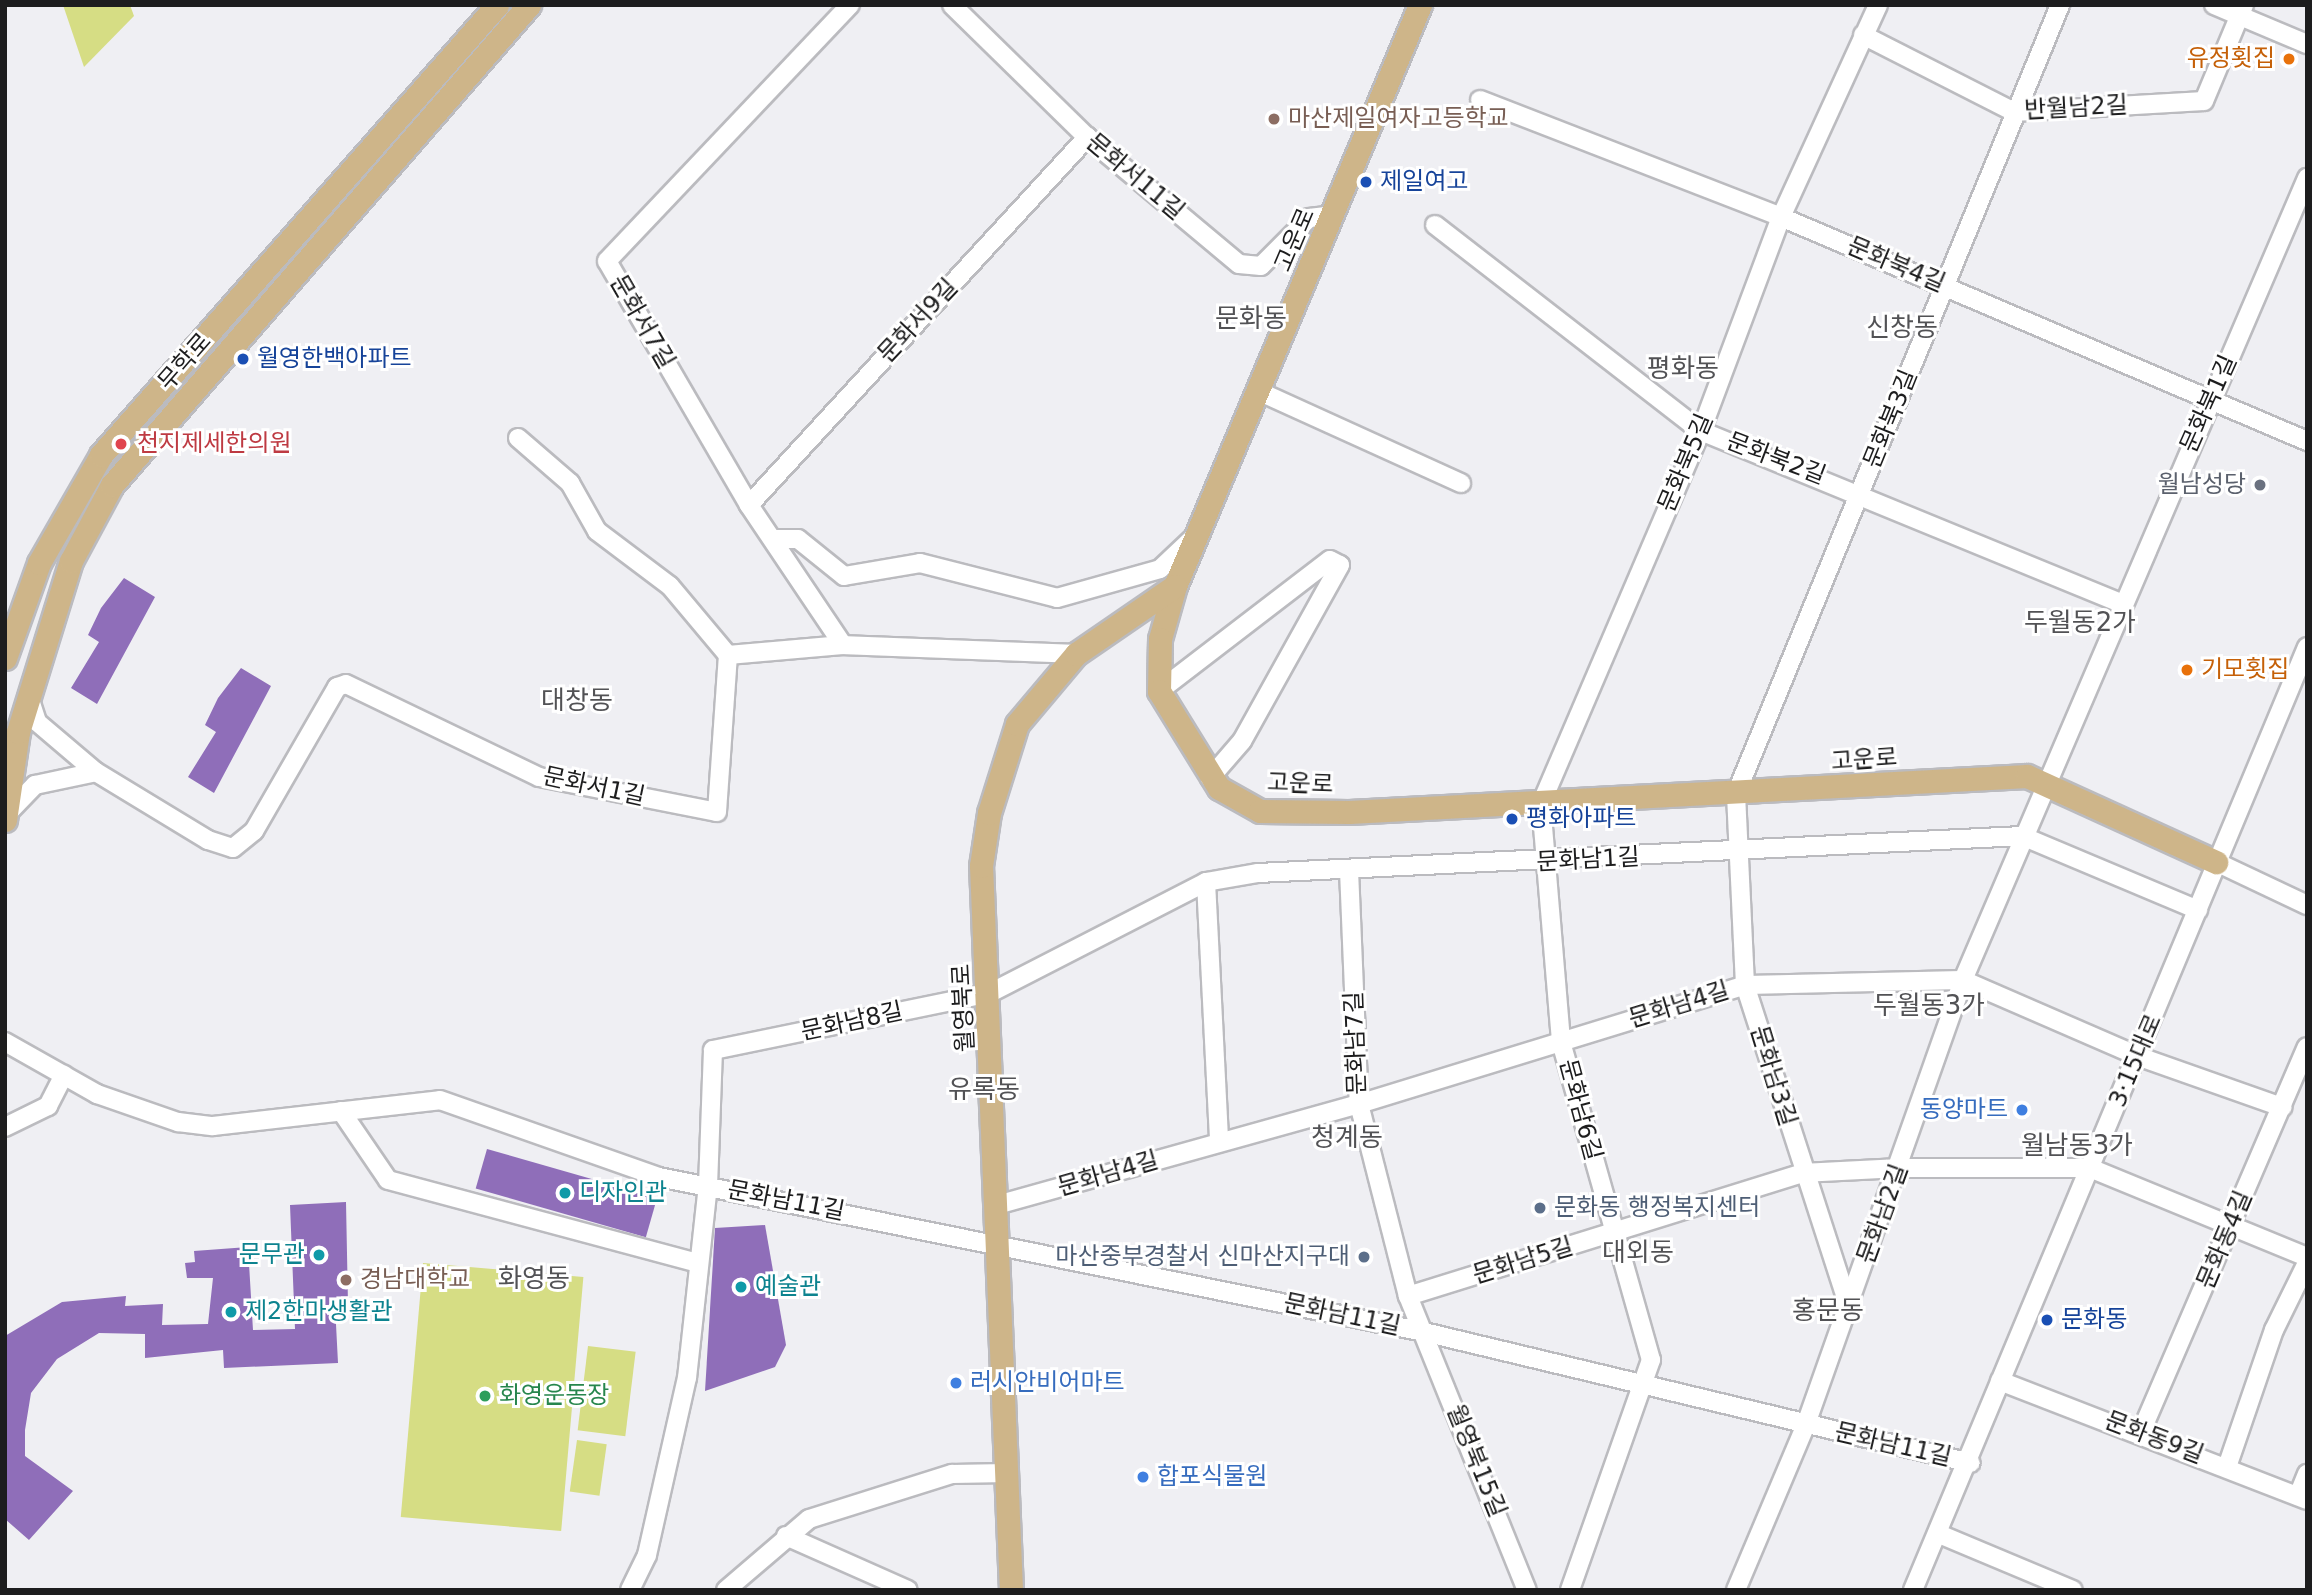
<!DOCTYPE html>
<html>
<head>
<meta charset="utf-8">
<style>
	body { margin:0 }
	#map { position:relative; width:2312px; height:1595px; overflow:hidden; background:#efeff3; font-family:"DejaVu Sans","Noto Sans KR",sans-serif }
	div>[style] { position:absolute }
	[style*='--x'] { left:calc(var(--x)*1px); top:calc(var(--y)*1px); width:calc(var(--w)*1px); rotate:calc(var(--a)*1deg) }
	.green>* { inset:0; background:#d6dd84; transform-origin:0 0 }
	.building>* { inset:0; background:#8f6eb9; transform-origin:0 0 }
	.roads { filter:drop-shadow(2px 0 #bbbbbf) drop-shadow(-2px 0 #bbbbbf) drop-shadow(0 2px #bbbbbf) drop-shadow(0 -2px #bbbbbf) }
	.minor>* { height:18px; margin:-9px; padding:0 9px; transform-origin:9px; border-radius:9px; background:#fff }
	.major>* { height:23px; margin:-11.5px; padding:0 11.5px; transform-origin:11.5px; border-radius:11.5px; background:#ceb589 }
	.dots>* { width:19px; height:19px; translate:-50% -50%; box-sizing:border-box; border:4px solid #fff; border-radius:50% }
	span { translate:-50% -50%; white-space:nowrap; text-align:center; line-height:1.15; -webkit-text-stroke:6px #fff; paint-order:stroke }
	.food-label { font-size:24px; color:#c56008 }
	.right { translate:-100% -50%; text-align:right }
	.left { translate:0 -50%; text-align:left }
	.street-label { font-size:24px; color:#1d1d1e }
	.education-label { font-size:24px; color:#785e54 }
	.transit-label { font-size:24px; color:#164399 }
	.health-label { font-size:24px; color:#be3a42 }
	.worship-label { font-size:24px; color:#5b616d }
	.shop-label { font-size:24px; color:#366cbe }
	.culture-label { font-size:24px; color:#0d838f }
	.service-label { font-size:24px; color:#4e5e75 }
	.leisure-label { font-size:24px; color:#27864d }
	.neighbourhood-label { font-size:26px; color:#525255 }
	.frame { position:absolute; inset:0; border:7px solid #1d1d1e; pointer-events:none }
</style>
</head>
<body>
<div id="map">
	<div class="green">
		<i style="clip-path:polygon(63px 5px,130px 5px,134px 16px,84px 67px)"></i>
		<i style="left:423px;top:1263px;width:161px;height:255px;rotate:5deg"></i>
		<i style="left:588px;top:1346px;width:48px;height:85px;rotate:7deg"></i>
		<i style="left:577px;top:1440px;width:30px;height:52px;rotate:8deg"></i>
	</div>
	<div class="building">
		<i style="clip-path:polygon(124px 578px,155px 597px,97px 704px,71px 688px,99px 642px,88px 635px,101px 608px)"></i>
		<i style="clip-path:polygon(241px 668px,271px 686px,214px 793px,188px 777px,216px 732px,205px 725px,218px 698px)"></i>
		<i style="left:487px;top:1149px;width:177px;height:41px;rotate:16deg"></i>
		<i style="clip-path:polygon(346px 1202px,348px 1304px,335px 1305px,338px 1363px,224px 1368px,223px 1350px,145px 1358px,145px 1334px,99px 1333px,57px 1359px,31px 1393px,25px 1430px,25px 1456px,73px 1491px,29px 1540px,5px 1519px,5px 1336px,62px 1302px,126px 1296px,125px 1306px,163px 1304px,162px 1325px,208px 1324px,213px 1278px,187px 1278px,185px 1263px,195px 1262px,194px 1251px,248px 1247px,253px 1330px,295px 1329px,290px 1205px)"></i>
		<i style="clip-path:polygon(765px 1225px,786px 1345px,775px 1367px,705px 1391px,715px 1228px)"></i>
	</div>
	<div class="roads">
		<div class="minor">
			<i style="--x:952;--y:5;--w:189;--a:44.4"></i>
			<i style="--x:1087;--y:137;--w:198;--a:39.9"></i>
			<i style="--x:1239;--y:264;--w:22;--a:5"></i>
			<i style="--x:1261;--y:266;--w:68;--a:-45"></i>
			<i style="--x:1309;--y:218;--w:26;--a:-7"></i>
			<i style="--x:2214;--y:5;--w:101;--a:22.8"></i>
			<i style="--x:1863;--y:35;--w:169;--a:27"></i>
			<i style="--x:2014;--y:112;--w:190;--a:-3.3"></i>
			<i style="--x:2204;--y:101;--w:104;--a:-67.4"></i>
			<i style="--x:1480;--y:100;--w:323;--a:21.2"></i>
			<i style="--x:1781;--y:217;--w:572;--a:23.07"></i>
			<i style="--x:1435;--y:225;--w:336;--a:37.8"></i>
			<i style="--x:1701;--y:431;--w:454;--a:22.3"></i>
			<i style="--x:1258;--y:391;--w:223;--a:24.4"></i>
			<i style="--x:518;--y:438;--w:69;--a:40.9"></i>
			<i style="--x:570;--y:483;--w:55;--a:60.6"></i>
			<i style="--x:597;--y:531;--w:91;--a:37"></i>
			<i style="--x:670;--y:586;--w:90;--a:50"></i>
			<i style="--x:749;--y:505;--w:500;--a:-47.4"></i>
			<i style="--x:774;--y:539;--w:24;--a:0"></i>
			<i style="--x:798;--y:539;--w:59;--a:38.8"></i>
			<i style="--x:844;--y:576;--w:77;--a:-9.7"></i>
			<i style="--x:920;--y:563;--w:141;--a:14.3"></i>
			<i style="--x:1057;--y:598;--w:107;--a:-15.7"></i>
			<i style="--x:1160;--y:569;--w:44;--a:-43.2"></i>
			<i style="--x:843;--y:645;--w:169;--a:-123.9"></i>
			<i style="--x:749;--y:505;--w:282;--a:-120.2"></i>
			<i style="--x:607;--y:261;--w:353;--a:-46.5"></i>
			<i style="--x:728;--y:655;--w:115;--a:-5"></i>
			<i style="--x:843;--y:645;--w:233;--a:2.2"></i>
			<i style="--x:1159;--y:691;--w:215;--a:-37.5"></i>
			<i style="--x:1330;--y:560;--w:11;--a:27"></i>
			<i style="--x:1340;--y:565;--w:201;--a:119.1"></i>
			<i style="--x:1242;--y:741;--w:49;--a:130.9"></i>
			<i style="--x:29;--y:697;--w:26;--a:72"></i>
			<i style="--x:37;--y:722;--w:77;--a:40.3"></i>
			<i style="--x:96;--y:772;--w:131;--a:31.3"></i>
			<i style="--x:208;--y:840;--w:26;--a:18"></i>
			<i style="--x:233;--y:848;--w:27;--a:-39"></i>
			<i style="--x:254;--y:831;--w:166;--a:-60"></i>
			<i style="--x:337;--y:687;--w:9;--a:-18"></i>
			<i style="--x:346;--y:684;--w:214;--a:25.7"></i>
			<i style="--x:539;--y:777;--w:181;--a:11.1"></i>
			<i style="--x:717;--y:812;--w:157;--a:-86"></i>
			<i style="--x:6;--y:815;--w:42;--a:-46"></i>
			<i style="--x:35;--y:785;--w:62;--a:-12"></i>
			<i style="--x:2216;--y:862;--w:101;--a:25.3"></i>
			<i style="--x:1349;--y:870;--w:234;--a:87.6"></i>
			<i style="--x:1359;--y:1104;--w:198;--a:75.7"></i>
			<i style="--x:1408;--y:1296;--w:317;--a:68"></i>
			<i style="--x:1206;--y:882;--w:260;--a:87.1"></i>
			<i style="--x:5;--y:1042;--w:106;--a:29.5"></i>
			<i style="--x:97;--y:1094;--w:86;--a:19.1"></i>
			<i style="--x:178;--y:1122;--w:35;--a:7"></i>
			<i style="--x:213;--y:1126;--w:228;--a:-6.5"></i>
			<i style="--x:440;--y:1100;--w:232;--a:19.4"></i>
			<i style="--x:659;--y:1177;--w:781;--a:11.45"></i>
			<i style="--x:1424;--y:1332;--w:562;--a:13.47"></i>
			<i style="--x:341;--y:1111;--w:83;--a:55.7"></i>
			<i style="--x:388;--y:1180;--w:321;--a:15"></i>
			<i style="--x:5;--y:1127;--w:48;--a:-26"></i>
			<i style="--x:48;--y:1106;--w:35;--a:-63"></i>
			<i style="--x:997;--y:1205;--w:376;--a:-15.6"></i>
			<i style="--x:1359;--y:1104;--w:404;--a:-17.1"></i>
			<i style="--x:1745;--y:985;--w:218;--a:-1.3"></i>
			<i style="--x:1963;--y:980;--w:193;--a:23.5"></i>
			<i style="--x:2140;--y:1057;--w:151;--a:19.4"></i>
			<i style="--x:1408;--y:1296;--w:413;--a:-17.3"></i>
			<i style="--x:1802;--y:1173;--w:98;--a:-2.9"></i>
			<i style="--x:1900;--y:1168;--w:190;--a:0"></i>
			<i style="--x:2090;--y:1168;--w:235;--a:22.3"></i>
			<i style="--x:1849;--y:1307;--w:338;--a:-107.9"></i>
			<i style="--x:1745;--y:985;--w:191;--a:-92.7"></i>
			<i style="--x:1736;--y:794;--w:853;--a:-67.67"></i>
			<i style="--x:2000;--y:1381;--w:329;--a:21.2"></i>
			<i style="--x:2141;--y:1432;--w:419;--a:-66.7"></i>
			<i style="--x:2227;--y:1467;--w:145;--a:-71.1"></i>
			<i style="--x:2274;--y:1330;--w:75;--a:-63.8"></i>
			<i style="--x:2298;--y:1496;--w:24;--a:-68"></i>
			<i style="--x:1939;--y:1534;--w:145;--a:22.7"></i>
			<i style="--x:786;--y:1536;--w:133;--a:23.9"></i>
			<i style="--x:630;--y:1590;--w:39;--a:-64"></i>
			<i style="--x:647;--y:1555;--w:181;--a:-77.3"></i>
			<i style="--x:687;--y:1378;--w:193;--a:-83.8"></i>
			<i style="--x:708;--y:1186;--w:136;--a:-87.9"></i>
			<i style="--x:713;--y:1050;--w:283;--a:-11.6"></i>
			<i style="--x:990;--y:993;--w:243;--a:-27.2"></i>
			<i style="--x:1206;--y:882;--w:53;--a:-9.8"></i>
			<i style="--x:1258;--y:873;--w:765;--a:-2.77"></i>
			<i style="--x:2022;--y:836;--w:191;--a:22.8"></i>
			<i style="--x:726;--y:1590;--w:109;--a:-40.5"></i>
			<i style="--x:809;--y:1519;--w:150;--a:-17.5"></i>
			<i style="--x:952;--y:1474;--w:55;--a:-1"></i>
			<i style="--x:1570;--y:1590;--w:244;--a:-70.6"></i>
			<i style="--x:1651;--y:1360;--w:331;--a:-105.8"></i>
			<i style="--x:1561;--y:1041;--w:238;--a:-94.8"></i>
			<i style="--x:1541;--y:804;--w:406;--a:-66.8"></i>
			<i style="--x:1701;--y:431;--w:228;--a:-69.5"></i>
			<i style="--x:1781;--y:217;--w:233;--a:-65.4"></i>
			<i style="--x:1736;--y:1590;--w:180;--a:-67.1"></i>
			<i style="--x:1806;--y:1424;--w:471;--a:-70.5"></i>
			<i style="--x:1963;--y:980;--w:873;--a:-66.78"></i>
			<i style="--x:1913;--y:1590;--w:1022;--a:-67.32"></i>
		</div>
		<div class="major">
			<i style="--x:1420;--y:5;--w:631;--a:112.86"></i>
			<i style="--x:1175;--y:586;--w:55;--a:105.8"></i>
			<i style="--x:1160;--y:639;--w:52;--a:91.1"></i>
			<i style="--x:1159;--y:691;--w:114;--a:58.3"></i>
			<i style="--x:1219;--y:788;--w:47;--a:29.3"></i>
			<i style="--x:1260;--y:811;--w:89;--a:0.6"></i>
			<i style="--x:1349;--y:812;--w:679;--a:-3.04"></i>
			<i style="--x:2027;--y:776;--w:208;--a:24.5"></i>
			<i style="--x:5;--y:658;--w:101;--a:-70.3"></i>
			<i style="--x:39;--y:563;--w:125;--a:-60.1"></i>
			<i style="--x:101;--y:455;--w:599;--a:-48.65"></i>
			<i style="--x:5;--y:820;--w:89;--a:-81.6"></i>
			<i style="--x:18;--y:732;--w:179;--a:-72.8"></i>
			<i style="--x:71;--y:561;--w:86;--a:-61.7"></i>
			<i style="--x:112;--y:485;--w:636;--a:-49.02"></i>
			<i style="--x:1011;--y:1590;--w:725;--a:-92.37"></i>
			<i style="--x:981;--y:866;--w:54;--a:-81.4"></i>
			<i style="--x:989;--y:813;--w:93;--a:-72.5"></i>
			<i style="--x:1017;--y:724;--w:92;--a:-49.9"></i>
			<i style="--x:1076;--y:654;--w:120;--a:-34.5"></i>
		</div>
	</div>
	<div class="dots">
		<i style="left:2289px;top:59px;background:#e8710a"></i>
		<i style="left:1274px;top:119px;background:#8d6e63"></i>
		<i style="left:1366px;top:182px;background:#1a4fb4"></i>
		<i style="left:243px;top:359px;background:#1a4fb4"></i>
		<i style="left:121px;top:444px;background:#e0444e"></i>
		<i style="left:2260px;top:485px;background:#6b7280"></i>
		<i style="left:2187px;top:670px;background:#e8710a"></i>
		<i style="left:1512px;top:819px;background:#1a4fb4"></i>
		<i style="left:2022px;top:1110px;background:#3f7fe0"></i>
		<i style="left:565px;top:1193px;background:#0f9aa8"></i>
		<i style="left:1540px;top:1208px;background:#5c6f8a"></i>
		<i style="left:319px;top:1255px;background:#0f9aa8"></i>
		<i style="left:1364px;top:1257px;background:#5c6f8a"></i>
		<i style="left:346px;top:1280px;background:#8d6e63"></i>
		<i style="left:741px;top:1287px;background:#0f9aa8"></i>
		<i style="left:231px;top:1312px;background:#0f9aa8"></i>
		<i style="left:2047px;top:1320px;background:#1a4fb4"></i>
		<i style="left:956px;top:1383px;background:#3f7fe0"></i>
		<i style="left:485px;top:1396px;background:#2e9e5b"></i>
		<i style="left:1143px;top:1477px;background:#3f7fe0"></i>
	</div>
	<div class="food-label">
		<span class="right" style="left:2275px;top:59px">유정횟집</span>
		<span class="left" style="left:2201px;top:670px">기모횟집</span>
	</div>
	<div class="street-label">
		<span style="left:2076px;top:108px;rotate:-3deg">반월남2길</span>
		<span style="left:1135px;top:177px;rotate:40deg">문화서11길</span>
		<span style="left:1295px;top:240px;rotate:-67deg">고운로</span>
		<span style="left:1896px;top:265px;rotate:23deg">문화북4길</span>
		<span style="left:918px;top:321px;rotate:-47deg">문화서9길</span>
		<span style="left:642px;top:322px;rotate:60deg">문화서7길</span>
		<span style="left:185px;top:362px;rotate:-49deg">무학로</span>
		<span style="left:2209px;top:404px;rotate:-66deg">문화북1길</span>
		<span style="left:1891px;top:419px;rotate:-68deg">문화북3길</span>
		<span style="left:1776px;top:459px;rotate:21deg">문화북2길</span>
		<span style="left:1686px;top:463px;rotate:-67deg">문화북5길</span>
		<span style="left:1864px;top:760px;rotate:-4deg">고운로</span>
		<span style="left:1300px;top:784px;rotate:2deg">고운로</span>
		<span style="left:594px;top:787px;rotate:12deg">문화서1길</span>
		<span style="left:1588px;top:860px;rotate:-3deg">문화남1길</span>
		<span style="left:1679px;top:1005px;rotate:-17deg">문화남4길</span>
		<span style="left:964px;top:1008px;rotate:-93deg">월영북로</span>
		<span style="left:852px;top:1022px;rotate:-12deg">문화남8길</span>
		<span style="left:1356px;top:1043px;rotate:-92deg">문화남7길</span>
		<span style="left:2136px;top:1061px;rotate:-67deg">3·15대로</span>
		<span style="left:1773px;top:1076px;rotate:73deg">문화남3길</span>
		<span style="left:1580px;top:1110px;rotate:75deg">문화남6길</span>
		<span style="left:1108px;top:1174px;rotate:-16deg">문화남4길</span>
		<span style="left:786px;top:1201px;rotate:11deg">문화남11길</span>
		<span style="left:1883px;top:1214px;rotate:-70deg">문화남2길</span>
		<span style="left:2225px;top:1240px;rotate:-67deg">문화동4길</span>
		<span style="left:1523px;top:1261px;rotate:-17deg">문화남5길</span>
		<span style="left:1342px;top:1315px;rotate:12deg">문화남11길</span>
		<span style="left:2154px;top:1438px;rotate:21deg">문화동9길</span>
		<span style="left:1893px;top:1445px;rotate:13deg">문화남11길</span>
		<span style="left:1476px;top:1461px;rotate:68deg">월영북15길</span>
	</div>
	<div class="education-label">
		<span class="left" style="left:1288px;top:119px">마산제일여자고등학교</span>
		<span class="left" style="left:360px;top:1280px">경남대학교</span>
	</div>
	<div class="transit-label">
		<span class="left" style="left:1380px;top:182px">제일여고</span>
		<span class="left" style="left:257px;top:359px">월영한백아파트</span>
		<span class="left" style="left:1526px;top:819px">평화아파트</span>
		<span class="left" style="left:2061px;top:1320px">문화동</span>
	</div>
	<div class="health-label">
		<span class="left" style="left:137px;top:444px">천지제세한의원</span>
	</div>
	<div class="worship-label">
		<span class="right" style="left:2246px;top:485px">월남성당</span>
	</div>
	<div class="shop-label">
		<span class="right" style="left:2008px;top:1110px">동양마트</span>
		<span class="left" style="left:970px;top:1383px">러시안비어마트</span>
		<span class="left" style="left:1157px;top:1477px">합포식물원</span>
	</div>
	<div class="culture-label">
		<span class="left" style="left:579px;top:1193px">디자인관</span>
		<span class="right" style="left:305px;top:1255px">문무관</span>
		<span class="left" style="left:755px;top:1287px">예술관</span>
		<span class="left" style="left:245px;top:1312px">제2한마생활관</span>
	</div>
	<div class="service-label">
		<span class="left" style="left:1554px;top:1208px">문화동 행정복지센터</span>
		<span class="right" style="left:1350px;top:1257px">마산중부경찰서 신마산지구대</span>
	</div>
	<div class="leisure-label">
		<span class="left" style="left:499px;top:1396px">화영운동장</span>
	</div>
	<div class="neighbourhood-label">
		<span style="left:1251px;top:319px">문화동</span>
		<span style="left:1902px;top:328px">신창동</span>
		<span style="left:1683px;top:369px">평화동</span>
		<span style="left:2080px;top:623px">두월동2가</span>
		<span style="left:577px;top:701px">대창동</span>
		<span style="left:1929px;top:1006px">두월동3가</span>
		<span style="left:984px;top:1090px">유록동</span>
		<span style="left:1347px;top:1138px">청계동</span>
		<span style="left:2077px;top:1146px">월남동3가</span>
		<span style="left:1638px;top:1253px">대외동</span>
		<span style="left:534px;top:1279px">화영동</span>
		<span style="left:1828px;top:1311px">홍문동</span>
	</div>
	<div class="frame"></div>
</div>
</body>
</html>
